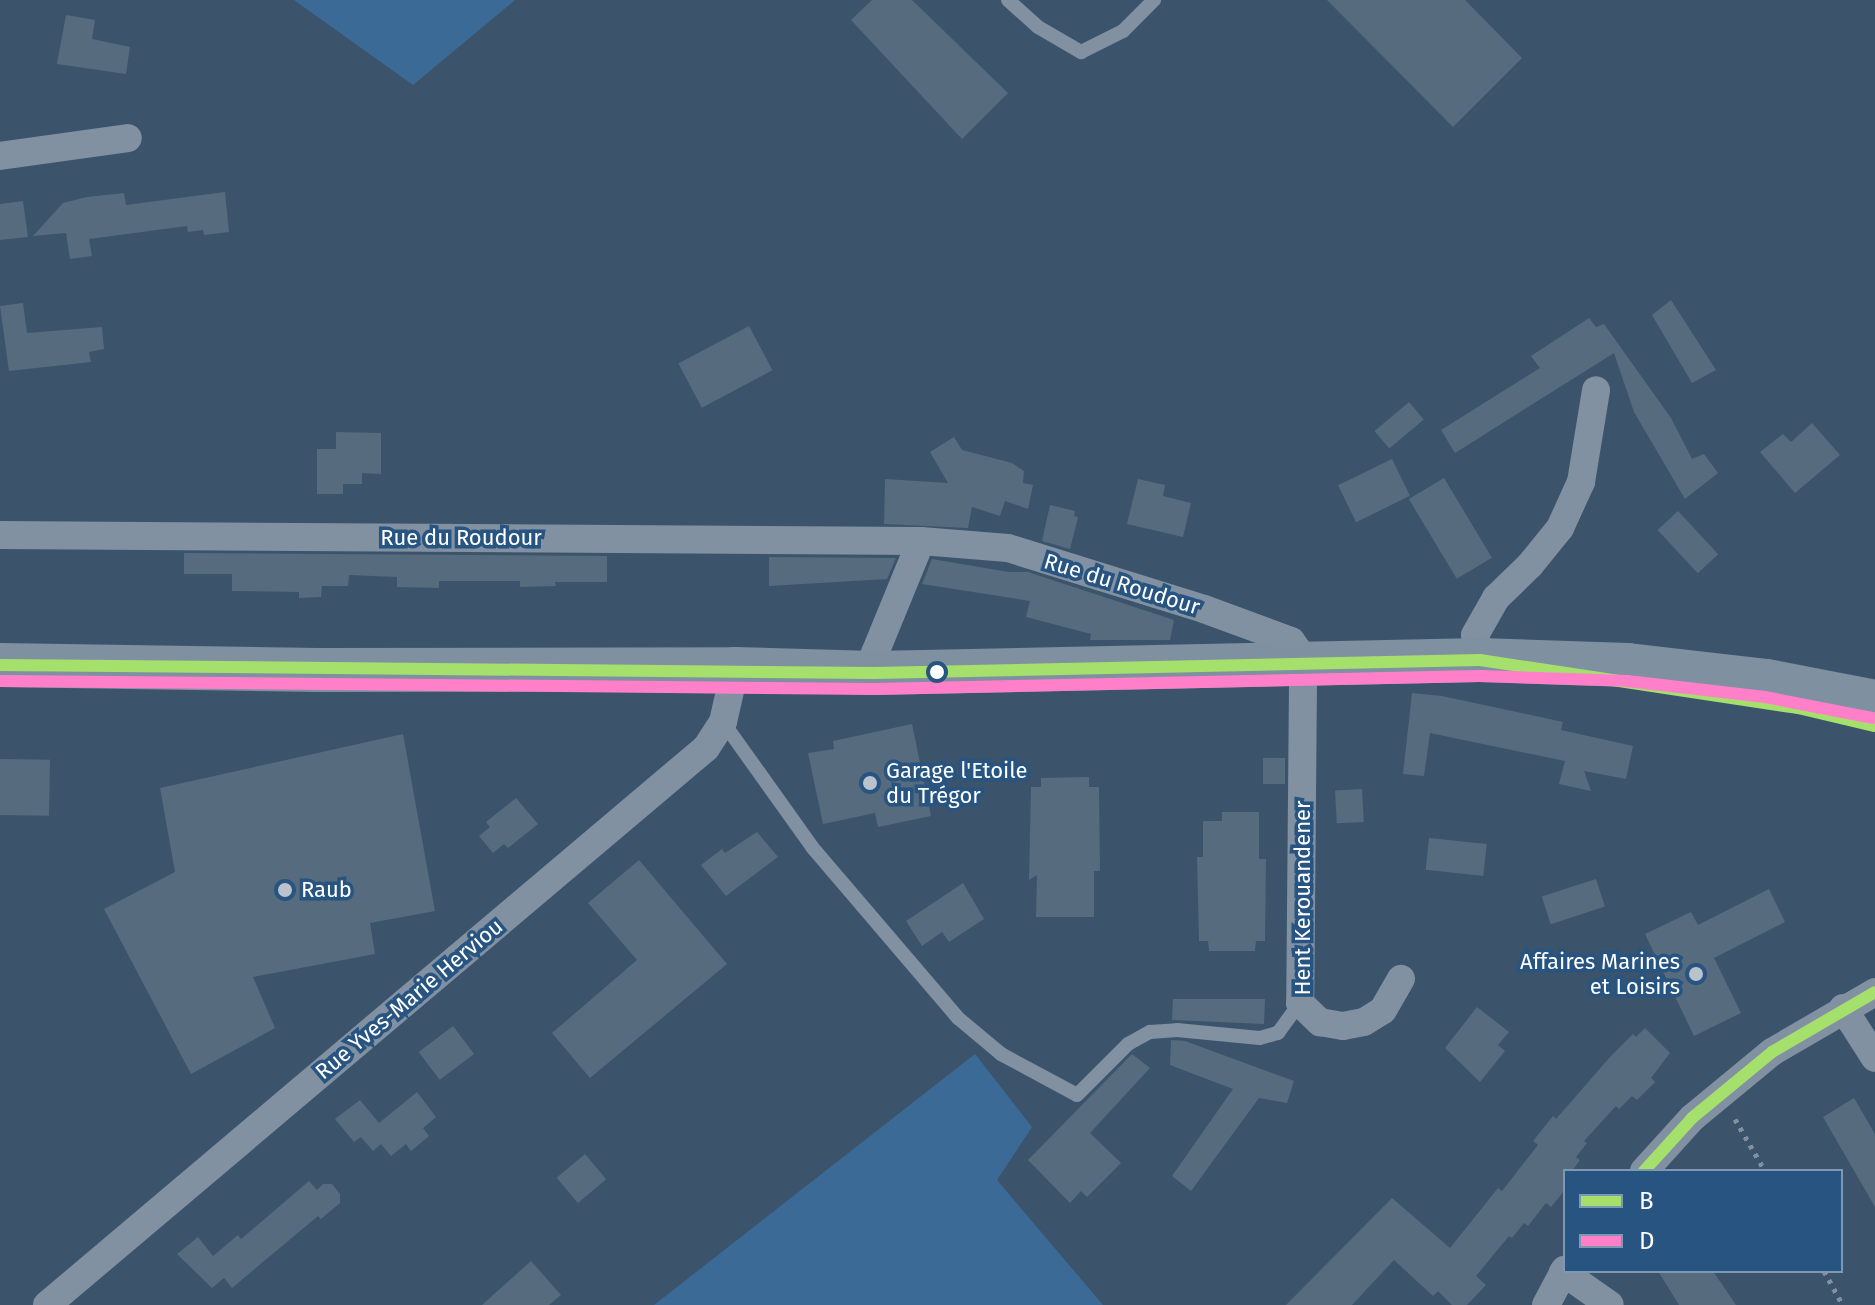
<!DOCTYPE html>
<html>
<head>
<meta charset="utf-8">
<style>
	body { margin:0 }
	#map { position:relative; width:1875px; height:1305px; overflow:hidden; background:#3b546c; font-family:"Fira Sans",sans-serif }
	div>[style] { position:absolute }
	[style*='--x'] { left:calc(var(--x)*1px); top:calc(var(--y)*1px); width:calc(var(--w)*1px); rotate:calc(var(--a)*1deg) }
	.green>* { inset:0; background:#3c6a96 }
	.building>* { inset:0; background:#566b7d; transform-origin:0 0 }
	.path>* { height:5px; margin-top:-2.5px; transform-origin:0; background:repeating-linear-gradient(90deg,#8191a2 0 4px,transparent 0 10px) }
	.service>* { height:14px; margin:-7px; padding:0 7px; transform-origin:7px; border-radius:7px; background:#8191a2 }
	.minor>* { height:28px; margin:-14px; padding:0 14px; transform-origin:14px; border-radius:14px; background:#8191a2 }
	.primary>* { height:44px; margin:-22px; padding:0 22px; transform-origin:22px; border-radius:22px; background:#7f90a0 }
	.bus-1>* { height:12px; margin:-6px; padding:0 6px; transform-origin:6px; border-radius:6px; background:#a5e06d }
	.bus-2>* { height:12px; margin:-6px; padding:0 6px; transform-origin:6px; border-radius:6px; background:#ff80c9 }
	.dots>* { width:22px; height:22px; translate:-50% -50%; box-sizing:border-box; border:4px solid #275480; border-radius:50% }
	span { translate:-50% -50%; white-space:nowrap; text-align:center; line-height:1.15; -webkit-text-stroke:7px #275480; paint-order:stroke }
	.street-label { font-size:22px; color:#fff }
	.poi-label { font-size:22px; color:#fff }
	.left { translate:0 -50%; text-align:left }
	.right { translate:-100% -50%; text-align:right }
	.legend { position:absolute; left:1563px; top:1169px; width:280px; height:104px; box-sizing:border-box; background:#275480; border:2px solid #7d98b3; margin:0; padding:10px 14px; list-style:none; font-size:24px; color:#fff }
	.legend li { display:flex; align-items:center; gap:16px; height:40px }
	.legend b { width:40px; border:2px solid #7d98b3 }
</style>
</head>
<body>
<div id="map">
	<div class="green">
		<i style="clip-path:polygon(294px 0,515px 0,413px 85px)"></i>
		<i style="clip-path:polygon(975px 1054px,1032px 1127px,997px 1180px,1103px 1305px,654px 1305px)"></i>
	</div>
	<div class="building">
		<i style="clip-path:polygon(872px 0,912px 0,1008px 93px,962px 139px,851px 20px)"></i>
		<i style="clip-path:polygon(1327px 0,1465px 0,1522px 58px,1453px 127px)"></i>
		<i style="clip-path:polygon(66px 15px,95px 20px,92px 39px,130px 47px,126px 74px,57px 64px)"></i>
		<i style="clip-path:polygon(225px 192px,229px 232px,204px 235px,203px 230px,188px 232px,187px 226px,89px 239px,92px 256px,70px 259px,66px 233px,33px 236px,63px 203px,87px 197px,124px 193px,126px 205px)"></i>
		<i style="clip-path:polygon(23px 201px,28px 237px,0 240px,0 204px)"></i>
		<i style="clip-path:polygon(1671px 300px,1716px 370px,1692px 383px,1652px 315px)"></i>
		<i style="clip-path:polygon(23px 303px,27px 333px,102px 327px,104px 349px,89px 352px,91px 362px,9px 371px,0 306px)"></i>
		<i style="clip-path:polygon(1589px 318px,1596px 327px,1604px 324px,1671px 418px,1692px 459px,1704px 454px,1718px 473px,1685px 499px,1634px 412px,1614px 353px,1455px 453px,1441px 430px,1540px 368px,1531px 356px)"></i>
		<i style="left:749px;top:326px;width:50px;height:80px;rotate:62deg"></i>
		<i style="left:1409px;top:402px;width:23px;height:45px;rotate:50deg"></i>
		<i style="clip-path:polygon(1812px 423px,1840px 455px,1795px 493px,1760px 452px,1783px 434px,1791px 442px)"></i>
		<i style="clip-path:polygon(336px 432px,381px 433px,381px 474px,362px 473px,362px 484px,343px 484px,343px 494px,317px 494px,317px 449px,336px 449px)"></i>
		<i style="clip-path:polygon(954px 437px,962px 450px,1012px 463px,1024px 471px,1023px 483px,1033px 485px,1028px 509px,1005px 501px,1000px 516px,972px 507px,968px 528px,884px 524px,885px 479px,948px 483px,930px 452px)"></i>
		<i style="left:1392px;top:459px;width:41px;height:60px;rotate:64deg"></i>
		<i style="left:1444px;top:478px;width:93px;height:41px;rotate:59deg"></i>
		<i style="clip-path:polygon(1138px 479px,1165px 485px,1163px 496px,1191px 503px,1183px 537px,1127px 524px)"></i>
		<i style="clip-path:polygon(1050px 505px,1075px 511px,1074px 516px,1078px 517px,1070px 549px,1042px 541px)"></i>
		<i style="left:1678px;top:511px;width:59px;height:28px;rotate:47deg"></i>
		<i style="clip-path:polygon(184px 553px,607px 556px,607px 582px,555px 582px,556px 586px,520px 587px,520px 581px,439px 581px,439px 588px,397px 587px,397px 577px,349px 575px,348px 586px,322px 586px,321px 597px,299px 598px,299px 592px,232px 591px,232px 574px,184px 574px)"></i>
		<i style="clip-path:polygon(769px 557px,896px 558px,887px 579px,769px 586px)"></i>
		<i style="clip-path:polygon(932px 559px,1009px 572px,1028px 572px,1174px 620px,1170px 640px,1090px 640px,1091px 634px,1026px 617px,1030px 601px,922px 584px)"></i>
		<i style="clip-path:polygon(1412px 693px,1442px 696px,1563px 722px,1561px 730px,1633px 746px,1626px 779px,1584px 771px,1591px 791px,1559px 784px,1565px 761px,1430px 733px,1424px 776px,1403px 774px)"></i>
		<i style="clip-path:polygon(912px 724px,931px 816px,878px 827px,875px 813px,823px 824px,808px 753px,834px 749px,833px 741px)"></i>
		<i style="clip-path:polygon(403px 734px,435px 911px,370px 923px,375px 954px,253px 977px,275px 1028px,191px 1074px,104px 909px,175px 872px,160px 788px)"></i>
		<i style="left:1263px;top:758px;width:22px;height:26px"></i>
		<i style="left:0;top:759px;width:50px;height:56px;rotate:1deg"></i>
		<i style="clip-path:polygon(1089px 777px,1089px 787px,1099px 787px,1100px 871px,1094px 871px,1094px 917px,1036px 917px,1037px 875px,1029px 880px,1031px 787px,1041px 787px,1041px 778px)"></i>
		<i style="left:1362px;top:789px;width:33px;height:27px;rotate:87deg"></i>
		<i style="clip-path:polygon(516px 798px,538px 824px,508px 848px,504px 844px,493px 853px,479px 836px,490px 827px,486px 822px)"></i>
		<i style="clip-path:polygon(1222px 812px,1259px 812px,1259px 859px,1266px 859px,1265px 941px,1256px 941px,1255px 951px,1209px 951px,1208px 941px,1199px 941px,1197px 857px,1203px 857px,1203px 821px,1222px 821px)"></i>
		<i style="clip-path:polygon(757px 832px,778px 857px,726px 896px,701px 865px,722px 849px,725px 853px)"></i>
		<i style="left:1429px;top:838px;width:58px;height:32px;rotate:6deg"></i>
		<i style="clip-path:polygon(639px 860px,727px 964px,590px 1078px,552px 1033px,637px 960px,588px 903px)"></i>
		<i style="left:1596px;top:879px;width:29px;height:57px;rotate:72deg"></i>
		<i style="clip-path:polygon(963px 883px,984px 919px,949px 942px,942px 932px,922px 946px,906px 921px)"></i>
		<i style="clip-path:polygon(1769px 889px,1785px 922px,1714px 958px,1741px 1013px,1694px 1036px,1645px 934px,1691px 912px,1698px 925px)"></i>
		<i style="clip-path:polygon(1173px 999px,1265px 999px,1264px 1024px,1172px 1020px)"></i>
		<i style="clip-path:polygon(1477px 1007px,1509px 1032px,1498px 1045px,1505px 1051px,1480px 1082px,1445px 1048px)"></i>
		<i style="left:453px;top:1026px;width:35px;height:43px;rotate:53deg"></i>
		<i style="clip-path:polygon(1645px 1028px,1670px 1053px,1651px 1078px,1655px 1082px,1637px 1100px,1632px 1096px,1619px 1109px,1616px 1106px,1584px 1141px,1587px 1143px,1576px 1157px,1580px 1160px,1572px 1171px,1565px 1171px,1565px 1190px,1551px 1207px,1546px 1203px,1528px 1226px,1524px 1223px,1512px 1238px,1509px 1236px,1476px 1276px,1486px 1285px,1467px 1305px,1452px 1305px,1438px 1291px,1433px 1296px,1394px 1260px,1352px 1305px,1286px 1305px,1392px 1198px,1450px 1248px,1498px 1188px,1502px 1191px,1538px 1145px,1533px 1141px,1553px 1116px,1556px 1119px,1610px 1057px,1633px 1034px,1636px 1037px)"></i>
		<i style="clip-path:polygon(1171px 1040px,1185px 1041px,1294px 1081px,1287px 1103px,1259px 1098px,1191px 1191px,1172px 1176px,1233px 1089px,1170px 1065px)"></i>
		<i style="clip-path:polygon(1132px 1054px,1150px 1068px,1090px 1133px,1121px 1163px,1087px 1197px,1081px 1191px,1070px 1203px,1028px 1160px)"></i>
		<i style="clip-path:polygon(417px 1092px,436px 1117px,423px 1128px,429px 1136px,411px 1151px,406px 1144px,391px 1156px,381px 1144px,373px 1151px,361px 1137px,354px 1142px,335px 1119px,360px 1100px,379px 1123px)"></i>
		<i style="clip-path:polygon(1854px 1098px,1875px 1134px,1875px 1207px,1823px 1117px)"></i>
		<i style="left:585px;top:1154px;width:33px;height:37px;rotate:50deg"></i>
		<i style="clip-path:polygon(309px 1181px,317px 1190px,323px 1184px,332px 1184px,340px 1194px,340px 1203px,321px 1219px,318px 1216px,232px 1288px,224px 1278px,212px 1288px,177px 1254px,198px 1237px,213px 1256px,238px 1235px,241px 1239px)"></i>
		<i style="clip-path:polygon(531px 1261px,561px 1295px,549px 1305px,482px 1305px)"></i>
		<i style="clip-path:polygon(1658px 1271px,1713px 1271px,1736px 1305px,1679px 1305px)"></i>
	</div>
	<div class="path">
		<i style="--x:1735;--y:1119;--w:60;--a:60"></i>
		<i style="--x:1824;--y:1271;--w:39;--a:61"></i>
	</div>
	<div class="service">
		<i style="--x:1008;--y:0;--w:40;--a:42"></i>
		<i style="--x:1038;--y:27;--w:50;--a:30.2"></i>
		<i style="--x:1081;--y:52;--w:47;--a:-26.6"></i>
		<i style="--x:1123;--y:31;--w:44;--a:-45"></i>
		<i style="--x:723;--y:722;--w:153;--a:54.5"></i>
		<i style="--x:812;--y:847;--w:225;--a:49.5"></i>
		<i style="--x:958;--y:1018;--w:56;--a:39.9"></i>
		<i style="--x:1001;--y:1054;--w:86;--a:28.3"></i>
		<i style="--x:1077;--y:1095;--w:72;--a:-45"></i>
		<i style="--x:1128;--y:1044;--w:25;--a:-29"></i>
		<i style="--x:1150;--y:1032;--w:27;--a:-4"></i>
		<i style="--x:1177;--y:1030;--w:83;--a:5.5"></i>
		<i style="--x:1260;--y:1038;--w:19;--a:-16"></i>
		<i style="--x:1278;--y:1033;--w:37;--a:-54"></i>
	</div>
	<div class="minor">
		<i style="--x:0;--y:156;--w:129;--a:-8"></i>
		<i style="--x:0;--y:535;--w:921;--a:0.37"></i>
		<i style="--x:921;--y:541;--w:87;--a:4.6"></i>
		<i style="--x:1008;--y:548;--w:205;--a:17.3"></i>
		<i style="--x:1204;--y:609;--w:93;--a:20.2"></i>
		<i style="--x:1291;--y:641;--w:29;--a:54"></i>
		<i style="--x:1308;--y:664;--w:19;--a:106"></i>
		<i style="--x:1303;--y:682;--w:321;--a:90.5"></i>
		<i style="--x:1300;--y:1003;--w:28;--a:44"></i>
		<i style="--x:1320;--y:1022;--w:23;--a:10"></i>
		<i style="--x:1343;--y:1026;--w:21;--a:-11"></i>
		<i style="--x:1364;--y:1022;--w:22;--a:-32"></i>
		<i style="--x:1383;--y:1010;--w:36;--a:-60"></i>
		<i style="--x:1480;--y:660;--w:25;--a:-101"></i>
		<i style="--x:1475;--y:635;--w:43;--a:-60.4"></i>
		<i style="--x:1496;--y:598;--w:47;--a:-44.1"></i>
		<i style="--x:1530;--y:565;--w:48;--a:-51"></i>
		<i style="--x:1560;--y:528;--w:51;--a:-65.5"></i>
		<i style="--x:1581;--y:482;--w:93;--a:-80.7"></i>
		<i style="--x:874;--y:673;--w:20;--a:-87"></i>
		<i style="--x:875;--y:653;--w:121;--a:-67.7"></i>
		<i style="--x:1843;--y:1008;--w:59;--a:57.4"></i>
		<i style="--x:1644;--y:1171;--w:72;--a:-47.8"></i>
		<i style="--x:1692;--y:1118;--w:104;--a:-39.5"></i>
		<i style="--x:1772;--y:1052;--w:119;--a:-30.2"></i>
		<i style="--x:1563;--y:1272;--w:57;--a:35.1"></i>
		<i style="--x:47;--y:1305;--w:863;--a:-40.21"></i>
		<i style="--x:706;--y:748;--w:31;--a:-57"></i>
		<i style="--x:723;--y:722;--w:54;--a:-77.2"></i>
		<i style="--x:1546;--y:1305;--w:40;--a:-62"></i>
	</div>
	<div class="primary">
		<i style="--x:0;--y:665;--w:318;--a:0.9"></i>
		<i style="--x:318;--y:670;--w:417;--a:-0.1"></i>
		<i style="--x:735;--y:669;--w:139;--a:1.6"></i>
		<i style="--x:874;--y:673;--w:606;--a:-1.23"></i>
		<i style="--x:1480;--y:660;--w:148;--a:1.9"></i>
		<i style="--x:1628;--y:665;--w:140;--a:6.6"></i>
		<i style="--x:1767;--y:681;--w:110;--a:11"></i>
	</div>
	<div class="bus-1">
		<i style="--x:0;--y:665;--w:874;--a:0.52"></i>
		<i style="--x:874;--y:673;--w:606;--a:-1.23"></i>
		<i style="--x:1480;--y:660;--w:322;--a:8.6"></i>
		<i style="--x:1798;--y:708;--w:79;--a:13.2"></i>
		<i style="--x:1644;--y:1171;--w:72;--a:-47.8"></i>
		<i style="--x:1692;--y:1118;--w:104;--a:-39.5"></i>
		<i style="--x:1772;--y:1052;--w:119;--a:-30.2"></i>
	</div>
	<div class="bus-2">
		<i style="--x:0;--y:681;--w:874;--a:0.52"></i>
		<i style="--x:874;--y:689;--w:606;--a:-1.23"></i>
		<i style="--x:1480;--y:676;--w:147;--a:1.9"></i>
		<i style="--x:1627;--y:681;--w:139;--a:6.6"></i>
		<i style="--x:1765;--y:697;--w:109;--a:11.1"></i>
	</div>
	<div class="dots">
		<i style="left:937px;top:672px;background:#fff"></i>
		<i style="left:870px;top:783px;background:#bac3cc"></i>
		<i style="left:285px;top:890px;background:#bac3cc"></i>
		<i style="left:1696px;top:974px;background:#bac3cc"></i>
	</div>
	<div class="street-label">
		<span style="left:461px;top:538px">Rue du Roudour</span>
		<span style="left:1122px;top:584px;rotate:17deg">Rue du Roudour</span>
		<span style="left:1303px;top:898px;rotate:-90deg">Hent Kerouandener</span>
		<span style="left:409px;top:999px;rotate:-40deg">Rue Yves-Marie Herviou</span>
	</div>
	<div class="poi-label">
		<span class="left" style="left:886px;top:783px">Garage l'Etoile<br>du Trégor</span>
		<span class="left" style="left:301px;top:890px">Raub</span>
		<span class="right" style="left:1680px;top:974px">Affaires Marines<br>et Loisirs</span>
	</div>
	<ul class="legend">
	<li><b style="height:10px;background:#a5e06d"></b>B</li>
	<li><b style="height:10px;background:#ff80c9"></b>D</li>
	</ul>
</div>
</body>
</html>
